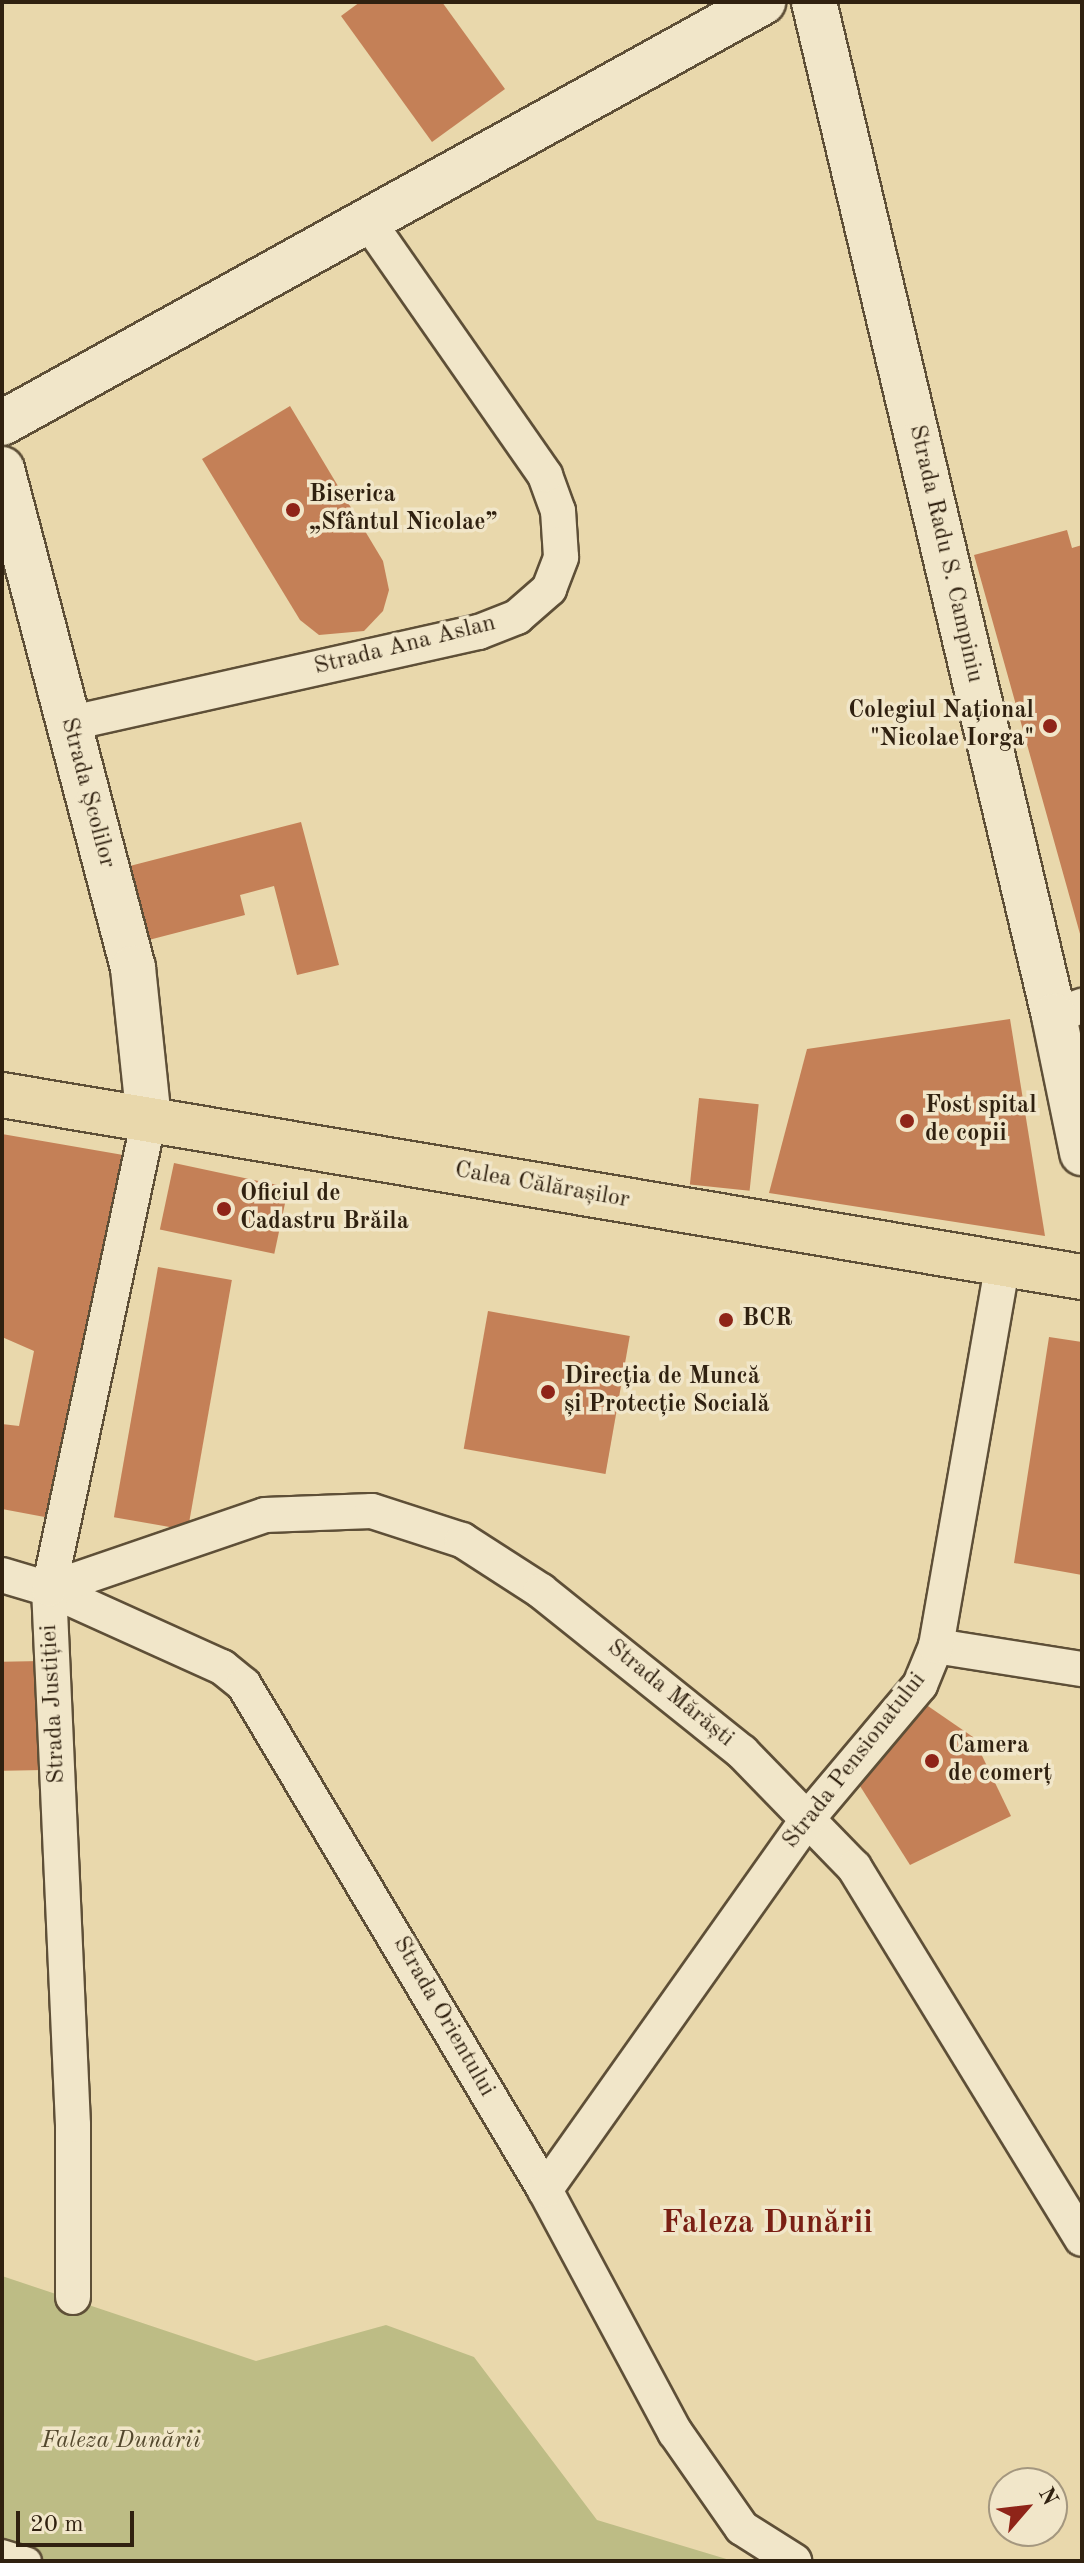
<!DOCTYPE html>
<html>
<head>
<meta charset="utf-8">
<style>
	body { margin:0 }
	#map { position:relative; width:1084px; height:2563px; overflow:hidden; background:#e9d8ac; font-family:"Old Standard TT",serif }
	div>[style] { position:absolute }
	[style*='--x'] { left:calc(var(--x)*1px); top:calc(var(--y)*1px); width:calc(var(--w)*1px); rotate:calc(var(--a)*1deg) }
	.green>* { inset:0; background:#bdbc85 }
	.building>* { inset:0; background:#c48057; transform-origin:0 0 }
	.roads { filter:drop-shadow(2px 0 #5e4f37) drop-shadow(-2px 0 #5e4f37) drop-shadow(0 2px #5e4f37) drop-shadow(0 -2px #5e4f37) }
	.pedestrian>* { height:26px; margin:-13px; padding:0 13px; transform-origin:13px; border-radius:13px; background:#f1e6c9 }
	.minor>* { height:34px; margin:-17px; padding:0 17px; transform-origin:17px; border-radius:17px; background:#f1e6c9 }
	.tertiary>* { height:44px; margin:-22px; padding:0 22px; transform-origin:22px; border-radius:22px; background:#f1e6c9 }
	.secondary>* { height:44px; margin:-22px; padding:0 22px; transform-origin:22px; border-radius:22px; background:#f1e6c9 }
	.primary>* { height:44px; margin:-22px; padding:0 22px; transform-origin:22px; border-radius:22px; background:#e9d8ac }
	.dots>* { width:22px; height:22px; translate:-50% -50%; box-sizing:border-box; border:4px solid #f1e6c9; border-radius:50% }
	span { translate:-50% -50%; white-space:nowrap; text-align:center; line-height:1.15; -webkit-text-stroke:7px #f1e6c9; paint-order:stroke }
	.poi-label { font-size:24px; color:#302110; font-weight:700 }
	.left { translate:0 -50%; text-align:left }
	.right { translate:-100% -50%; text-align:right }
	.street-label { font-size:24px; color:#302110 }
	.park-label { font-size:24px; color:#53482d; font-style:italic }
	.district-label { font-size:32px; color:#7a1f14; font-weight:700 }
	.frame { position:absolute; inset:0; border:4px solid #302110; pointer-events:none }
	.north { position:absolute; left:988px; top:2467px; width:80px; height:80px; box-sizing:border-box; background:#f1e6c9; border:2px solid #a4977f; border-radius:50%; rotate:62deg; font-size:22px; font-weight:700; line-height:32px; text-align:center; color:#302110 }
	.north::after { content:''; display:block; margin:auto; width:28px; height:36px; background:#8f2418; clip-path:polygon(50% 0,100% 100%,50% 72%,0 100%) }
	.scale { position:absolute; left:16px; top:2511px; width:118px; height:36px; box-sizing:border-box; border:4px solid #302110; border-top:0; padding-left:10px; font-size:24px; line-height:28px; white-space:nowrap; color:#302110; -webkit-text-stroke:6px #f1e6c9; paint-order:stroke }
</style>
</head>
<body>
<div id="map">
	<div class="green">
		<i style="clip-path:polygon(2px 2276px,256px 2361px,386px 2325px,474px 2357px,597px 2520px,733px 2561px,2px 2561px)"></i>
	</div>
	<div class="building">
		<i style="clip-path:polygon(360px 2px,442px 2px,505px 89px,432px 142px,341px 16px)"></i>
		<i style="clip-path:polygon(290px 406px,383px 561px,389px 590px,383px 611px,364px 631px,319px 635px,300px 620px,202px 459px)"></i>
		<i style="clip-path:polygon(1067px 530px,1072px 548px,1082px 545px,1082px 941px,974px 555px)"></i>
		<i style="clip-path:polygon(301px 822px,339px 965px,297px 975px,274px 886px,240px 895px,245px 915px,141px 942px,122px 868px)"></i>
		<i style="clip-path:polygon(1010px 1019px,1045px 1236px,769px 1193px,807px 1049px)"></i>
		<i style="left:699px;top:1098px;width:60px;height:87px;rotate:6deg"></i>
		<i style="clip-path:polygon(2px 1134px,129px 1156px,50px 1518px,2px 1509px,2px 1424px,19px 1426px,34px 1351px,2px 1337px)"></i>
		<i style="left:174px;top:1163px;width:117px;height:68px;rotate:12deg"></i>
		<i style="left:158px;top:1267px;width:75px;height:254px;rotate:10deg"></i>
		<i style="left:488px;top:1311px;width:144px;height:140px;rotate:10deg"></i>
		<i style="clip-path:polygon(1049px 1337px,1082px 1342px,1082px 1575px,1014px 1563px)"></i>
		<i style="left:42px;top:1661px;width:109px;height:40px;rotate:89deg"></i>
		<i style="clip-path:polygon(925px 1704px,973px 1737px,1011px 1816px,910px 1865px,860px 1786px)"></i>
	</div>
	<div class="roads">
		<div class="pedestrian">
			<i style="--x:2;--y:2553;--w:27;--a:17"></i>
		</div>
		<div class="minor">
			<i style="--x:67;--y:724;--w:422;--a:-12.6"></i>
			<i style="--x:479;--y:632;--w:41;--a:-21.5"></i>
			<i style="--x:517;--y:617;--w:43;--a:-41.2"></i>
			<i style="--x:549;--y:589;--w:34;--a:-69"></i>
			<i style="--x:561;--y:557;--w:46;--a:-93.7"></i>
			<i style="--x:558;--y:511;--w:38;--a:-110"></i>
			<i style="--x:545;--y:475;--w:310;--a:-124.9"></i>
			<i style="--x:1054;--y:1016;--w:30;--a:-20"></i>
			<i style="--x:2;--y:1575;--w:49;--a:16.6"></i>
			<i style="--x:49;--y:1589;--w:190;--a:24.3"></i>
			<i style="--x:222;--y:1667;--w:28;--a:39"></i>
			<i style="--x:244;--y:1685;--w:588;--a:59.2"></i>
			<i style="--x:545;--y:2190;--w:275;--a:61.8"></i>
			<i style="--x:675;--y:2432;--w:117;--a:55.1"></i>
			<i style="--x:742;--y:2528;--w:62;--a:32.4"></i>
			<i style="--x:49;--y:1589;--w:228;--a:-18.9"></i>
			<i style="--x:265;--y:1515;--w:107;--a:-2.1"></i>
			<i style="--x:372;--y:1511;--w:95;--a:17.9"></i>
			<i style="--x:462;--y:1540;--w:94;--a:32.8"></i>
			<i style="--x:541;--y:1591;--w:258;--a:38.7"></i>
			<i style="--x:742;--y:1752;--w:161;--a:45.8"></i>
			<i style="--x:854;--y:1867;--w:436;--a:58.5"></i>
			<i style="--x:936;--y:1646;--w:148;--a:9"></i>
			<i style="--x:545;--y:2190;--w:456;--a:-54.7"></i>
			<i style="--x:808;--y:1818;--w:174;--a:-49.9"></i>
			<i style="--x:920;--y:1685;--w:42;--a:-67.7"></i>
			<i style="--x:936;--y:1646;--w:388;--a:-80.1"></i>
			<i style="--x:73;--y:2297;--w:172;--a:-90"></i>
			<i style="--x:73;--y:2125;--w:537;--a:-92.56"></i>
			<i style="--x:49;--y:1589;--w:480;--a:-78"></i>
		</div>
		<div class="tertiary">
			<i style="--x:814;--y:2;--w:1042;--a:76.68"></i>
			<i style="--x:1054;--y:1016;--w:140;--a:78.4"></i>
		</div>
		<div class="secondary">
			<i style="--x:2;--y:423;--w:870;--a:-28.95"></i>
			<i style="--x:2;--y:469;--w:516;--a:75.29"></i>
			<i style="--x:133;--y:968;--w:153;--a:84"></i>
		</div>
		<div class="primary">
			<i style="--x:2;--y:1095;--w:1095;--a:9.57"></i>
		</div>
	</div>
	<div class="dots">
		<i style="left:293px;top:510px;background:#8f2418"></i>
		<i style="left:1050px;top:726px;background:#8f2418"></i>
		<i style="left:907px;top:1121px;background:#8f2418"></i>
		<i style="left:224px;top:1209px;background:#8f2418"></i>
		<i style="left:726px;top:1320px;background:#8f2418"></i>
		<i style="left:548px;top:1392px;background:#8f2418"></i>
		<i style="left:932px;top:1761px;background:#8f2418"></i>
	</div>
	<div class="poi-label">
		<span class="left" style="left:309px;top:510px">Biserica<br>„Sfântul Nicolae”</span>
		<span class="right" style="left:1034px;top:726px">Colegiul Național<br>"Nicolae Iorga"</span>
		<span class="left" style="left:925px;top:1121px">Fost spital<br>de copii</span>
		<span class="left" style="left:240px;top:1209px">Oficiul de<br>Cadastru Brăila</span>
		<span class="left" style="left:742px;top:1320px">BCR</span>
		<span class="left" style="left:564px;top:1392px">Direcția de Muncă<br>și Protecție Socială</span>
		<span class="left" style="left:948px;top:1761px">Camera<br>de comerț</span>
	</div>
	<div class="street-label">
		<span style="left:945px;top:554px;rotate:77deg">Strada Radu S. Campiniu</span>
		<span style="left:405px;top:646px;rotate:-14deg">Strada Ana Aslan</span>
		<span style="left:87px;top:793px;rotate:75deg">Strada Școlilor</span>
		<span style="left:542px;top:1186px;rotate:10deg">Calea Călărașilor</span>
		<span style="left:670px;top:1694px;rotate:39deg">Strada Mărăști</span>
		<span style="left:54px;top:1704px;rotate:-93deg">Strada Justiției</span>
		<span style="left:855px;top:1761px;rotate:-52deg">Strada Pensionatului</span>
		<span style="left:443px;top:2017px;rotate:60deg">Strada Orientului</span>
	</div>
	<div class="park-label">
		<span style="left:121px;top:2442px">Faleza Dunării</span>
	</div>
	<div class="district-label">
		<span style="left:767px;top:2224px">Faleza Dunării</span>
	</div>
	<div class="frame"></div>
	<div class="north">N</div>
	<div class="scale">20 m</div>
</div>
</body>
</html>
